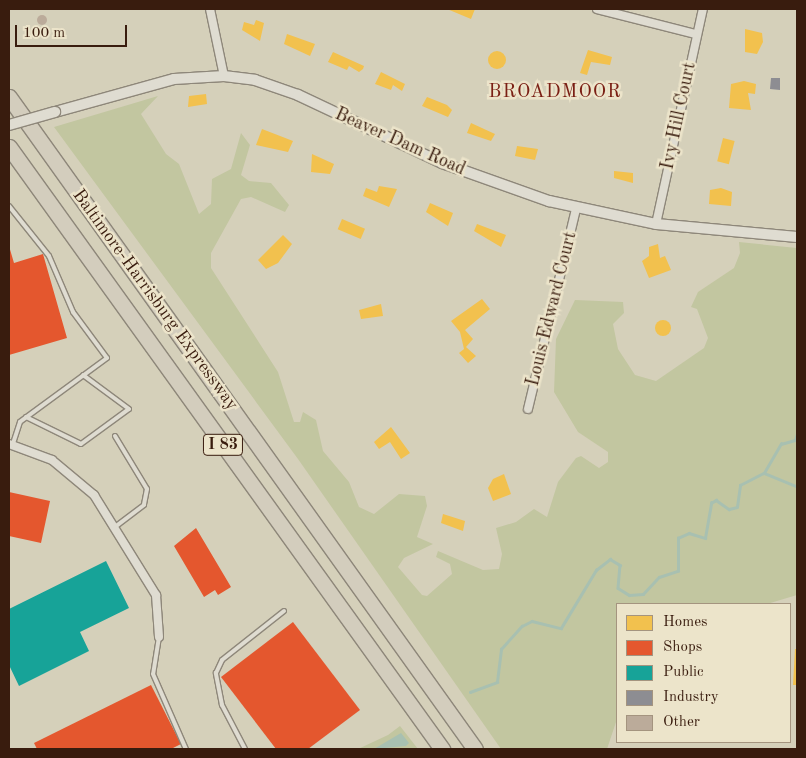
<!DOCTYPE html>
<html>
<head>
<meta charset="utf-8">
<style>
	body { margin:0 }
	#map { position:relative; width:806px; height:758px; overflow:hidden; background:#d5d0ba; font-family:"Old Standard TT",serif }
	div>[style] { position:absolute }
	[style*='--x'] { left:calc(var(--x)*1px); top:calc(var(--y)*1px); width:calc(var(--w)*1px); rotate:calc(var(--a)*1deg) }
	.green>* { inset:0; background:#c2c6a0 }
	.water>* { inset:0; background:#a8c0b1 }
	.homes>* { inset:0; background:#f2c14e; transform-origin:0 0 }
	.round { border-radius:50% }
	.shops>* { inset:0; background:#e4572e }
	.public>* { inset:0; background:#17a398 }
	.industry>* { inset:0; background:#8d8d92 }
	.stream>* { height:2.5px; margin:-1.25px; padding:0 1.25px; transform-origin:1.25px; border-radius:1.25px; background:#a8c0b1 }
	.building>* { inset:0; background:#bbab9a }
	.roads { filter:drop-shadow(1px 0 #8e877a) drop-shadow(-1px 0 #8e877a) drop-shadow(0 1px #8e877a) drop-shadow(0 -1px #8e877a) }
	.service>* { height:4px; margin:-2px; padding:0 2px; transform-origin:2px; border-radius:2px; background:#dfdcd1 }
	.minor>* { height:8px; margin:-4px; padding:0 4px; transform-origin:4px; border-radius:4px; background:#dfdcd1 }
	.tertiary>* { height:10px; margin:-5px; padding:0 5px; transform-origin:5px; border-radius:5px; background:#dfdcd1 }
	.motorway>* { height:15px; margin:-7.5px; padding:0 7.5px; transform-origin:7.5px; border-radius:7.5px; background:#d3cdbd }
	.bridges { filter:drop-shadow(1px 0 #8e877a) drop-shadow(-1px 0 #8e877a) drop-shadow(0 1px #8e877a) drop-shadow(0 -1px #8e877a) }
	.tertiary-bridge>* { height:10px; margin:-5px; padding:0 5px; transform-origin:5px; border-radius:5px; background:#dfdcd1 }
	span { translate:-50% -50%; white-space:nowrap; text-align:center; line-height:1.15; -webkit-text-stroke:5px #ece4ca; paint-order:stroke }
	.shield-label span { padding:1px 4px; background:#ece4ca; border:1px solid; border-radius:4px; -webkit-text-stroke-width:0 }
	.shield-label { font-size:16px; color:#391c0e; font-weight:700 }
	.street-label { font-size:18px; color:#391c0e }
	.neighbourhood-label { font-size:19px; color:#7a1f14; letter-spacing:1px }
	.frame { position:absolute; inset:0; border:10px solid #391c0e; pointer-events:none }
	.legend { position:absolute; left:616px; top:603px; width:175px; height:140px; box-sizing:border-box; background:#ece4ca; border:1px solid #a4947f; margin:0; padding:6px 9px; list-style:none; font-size:15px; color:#391c0e }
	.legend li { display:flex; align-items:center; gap:10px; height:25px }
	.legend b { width:25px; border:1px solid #a4947f }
	.scale { position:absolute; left:15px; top:25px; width:112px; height:22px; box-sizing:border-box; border:2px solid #391c0e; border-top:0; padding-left:6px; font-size:15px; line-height:18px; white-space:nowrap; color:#391c0e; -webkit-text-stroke:4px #ece4ca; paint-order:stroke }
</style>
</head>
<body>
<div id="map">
	<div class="green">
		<i style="clip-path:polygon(158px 96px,141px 114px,166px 154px,179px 164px,199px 214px,211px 204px,212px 179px,231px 169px,241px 133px,250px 145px,241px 175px,249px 181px,271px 183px,289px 205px,285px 212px,251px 197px,241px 199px,211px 253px,211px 268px,278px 372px,294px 422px,300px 422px,303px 412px,316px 420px,323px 451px,349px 482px,359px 507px,374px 514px,399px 494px,425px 496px,427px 506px,417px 537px,433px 544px,404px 558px,398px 567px,422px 595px,427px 596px,452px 574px,450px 564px,436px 557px,438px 551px,483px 570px,499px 569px,502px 554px,496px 528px,516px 522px,534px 509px,547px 517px,558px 482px,576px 458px,581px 456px,599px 468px,608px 462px,608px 452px,578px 432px,554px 392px,556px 339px,575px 300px,623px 302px,624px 313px,613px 324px,618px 349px,635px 375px,656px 381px,704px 348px,708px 338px,697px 309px,691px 307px,698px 292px,734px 268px,740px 253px,739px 242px,797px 248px,797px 595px,767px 604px,617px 604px,617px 719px,607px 749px,501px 749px,298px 459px,54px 127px)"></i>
		<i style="clip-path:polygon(400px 726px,418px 749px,358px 749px,388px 735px)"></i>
	</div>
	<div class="water">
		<i style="clip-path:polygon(401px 733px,409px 743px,406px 746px,374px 749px)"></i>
	</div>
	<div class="homes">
		<i style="clip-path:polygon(447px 9px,475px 9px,471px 19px)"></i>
		<i style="clip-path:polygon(256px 20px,264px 23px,260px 41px,242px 30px,244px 22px,254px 25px)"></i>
		<i style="clip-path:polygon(745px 29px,762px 33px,763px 42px,757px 54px,745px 52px)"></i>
		<i style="clip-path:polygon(287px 34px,315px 44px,310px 56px,284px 44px)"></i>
		<i style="clip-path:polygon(588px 50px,612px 57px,610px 65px,591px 62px,587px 75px,580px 73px)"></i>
		<i class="round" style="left:488px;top:51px;width:18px;height:18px"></i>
		<i style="clip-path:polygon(333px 52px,364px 66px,363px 69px,359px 72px,349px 66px,347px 70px,328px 62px)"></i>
		<i style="clip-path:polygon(381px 72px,405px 84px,402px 91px,393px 85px,391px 90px,375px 84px)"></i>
		<i style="clip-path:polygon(744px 81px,756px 84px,755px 94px,748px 93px,751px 110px,729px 108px,731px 84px)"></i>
		<i style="clip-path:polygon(206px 94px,207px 104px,188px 107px,189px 96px)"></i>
		<i style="clip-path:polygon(427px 97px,447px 105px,452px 110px,448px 117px,422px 106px)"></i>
		<i style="clip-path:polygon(471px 123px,495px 134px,491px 141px,467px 133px)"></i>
		<i style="clip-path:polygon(262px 129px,293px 141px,288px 152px,256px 145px)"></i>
		<i style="left:723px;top:138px;width:12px;height:24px;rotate:14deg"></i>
		<i style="clip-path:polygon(517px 146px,538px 149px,535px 160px,515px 156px)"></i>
		<i style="clip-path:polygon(312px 154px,334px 164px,330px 174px,311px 172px)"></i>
		<i style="clip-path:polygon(614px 171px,633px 173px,633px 183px,614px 178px)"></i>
		<i style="clip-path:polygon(379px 186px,397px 189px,389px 207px,363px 196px,366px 188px,377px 192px)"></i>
		<i style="clip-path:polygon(721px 188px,732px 192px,731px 206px,709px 204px,710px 190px)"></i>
		<i style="clip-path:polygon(430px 203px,453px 213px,448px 226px,426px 212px)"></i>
		<i style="left:342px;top:219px;width:25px;height:11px;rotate:23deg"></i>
		<i style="clip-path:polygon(477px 224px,506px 235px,501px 247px,474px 231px)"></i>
		<i style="clip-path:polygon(283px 235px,292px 244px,278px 263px,266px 269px,258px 260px)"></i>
		<i style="clip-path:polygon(658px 244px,660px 258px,665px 256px,671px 270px,649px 278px,642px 261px,649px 256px,649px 247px)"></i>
		<i style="clip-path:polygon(482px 299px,490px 309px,465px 330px,473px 339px,466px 347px,476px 356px,468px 363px,459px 353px,464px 349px,460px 332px,451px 321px)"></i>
		<i style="clip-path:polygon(381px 304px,383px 316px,361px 319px,359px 310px)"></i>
		<i class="round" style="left:655px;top:320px;width:16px;height:16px"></i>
		<i style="clip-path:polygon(391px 427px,410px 453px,401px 459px,390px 442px,379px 449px,374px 442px)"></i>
		<i style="clip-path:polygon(504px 474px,511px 494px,493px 501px,488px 488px,493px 479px)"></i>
		<i style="clip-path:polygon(443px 514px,465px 521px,463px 531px,441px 523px)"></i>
		<i style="clip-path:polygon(795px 649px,797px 649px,797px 685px,793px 685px)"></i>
	</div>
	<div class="shops">
		<i style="clip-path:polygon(9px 246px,14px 263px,43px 254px,67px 338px,9px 355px)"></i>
		<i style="clip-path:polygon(9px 492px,50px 501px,41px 543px,9px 536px)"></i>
		<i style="clip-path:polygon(196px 528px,231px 587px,218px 595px,215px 590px,204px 597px,174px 546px)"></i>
		<i style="clip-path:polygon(293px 622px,360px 710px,308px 749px,276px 749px,221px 677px)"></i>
		<i style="clip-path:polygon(151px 685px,181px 744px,171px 749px,37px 749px,34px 743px)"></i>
	</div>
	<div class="public">
		<i style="clip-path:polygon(106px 561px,129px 608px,80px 632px,89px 651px,19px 686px,9px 665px,9px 609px)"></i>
	</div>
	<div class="industry">
		<i style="clip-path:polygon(771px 78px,780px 78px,780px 90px,770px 89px)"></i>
	</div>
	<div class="stream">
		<i style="--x:764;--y:473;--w:35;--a:22"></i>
		<i style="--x:470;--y:692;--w:29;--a:-20"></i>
		<i style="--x:497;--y:682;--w:33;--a:-83"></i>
		<i style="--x:501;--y:649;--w:31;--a:-48"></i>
		<i style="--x:522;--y:626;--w:11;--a:-27"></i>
		<i style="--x:532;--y:621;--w:30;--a:14"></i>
		<i style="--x:561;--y:628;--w:68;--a:-58.9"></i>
		<i style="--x:596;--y:570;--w:18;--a:-38"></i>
		<i style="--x:610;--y:559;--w:12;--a:31"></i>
		<i style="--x:620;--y:565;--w:23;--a:95"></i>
		<i style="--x:618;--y:588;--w:13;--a:32"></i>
		<i style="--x:629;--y:595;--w:14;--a:-4"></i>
		<i style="--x:643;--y:594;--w:23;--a:-47"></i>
		<i style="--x:659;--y:577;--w:20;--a:-18"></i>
		<i style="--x:678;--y:571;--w:33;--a:-90"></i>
		<i style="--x:678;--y:538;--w:12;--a:-24"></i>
		<i style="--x:689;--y:533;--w:17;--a:17"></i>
		<i style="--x:705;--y:538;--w:36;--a:-80"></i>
		<i style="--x:711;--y:503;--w:6;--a:-31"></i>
		<i style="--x:716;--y:500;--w:16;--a:35"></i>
		<i style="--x:729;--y:509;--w:8;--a:-14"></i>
		<i style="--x:737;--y:507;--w:22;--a:-82"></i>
		<i style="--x:740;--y:485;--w:27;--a:-27"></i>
		<i style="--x:764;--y:473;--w:34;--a:-60"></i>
		<i style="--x:781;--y:444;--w:15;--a:-16"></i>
		<i style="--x:795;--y:440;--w:6;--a:-72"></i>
	</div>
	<div class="building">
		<i class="round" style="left:37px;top:15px;width:10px;height:10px"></i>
	</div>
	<div class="roads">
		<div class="service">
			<i style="--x:9;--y:206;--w:64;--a:51.3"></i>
			<i style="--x:49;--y:256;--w:61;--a:66.8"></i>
			<i style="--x:73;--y:312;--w:57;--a:53.5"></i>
			<i style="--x:107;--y:358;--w:108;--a:143.7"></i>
			<i style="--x:20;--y:422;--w:23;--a:108"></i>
			<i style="--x:26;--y:417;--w:61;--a:26.1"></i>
			<i style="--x:81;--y:444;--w:59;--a:-36.1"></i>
			<i style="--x:129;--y:409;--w:57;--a:-143.5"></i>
			<i style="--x:115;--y:436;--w:62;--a:58.9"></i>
			<i style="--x:147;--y:489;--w:16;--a:101"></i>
			<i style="--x:144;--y:505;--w:35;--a:143"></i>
			<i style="--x:159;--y:637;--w:37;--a:99"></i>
			<i style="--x:153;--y:674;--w:82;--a:66.3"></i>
			<i style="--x:245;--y:749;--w:50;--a:-117.6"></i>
			<i style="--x:222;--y:705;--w:33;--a:-101"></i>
			<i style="--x:216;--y:673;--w:14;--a:-65"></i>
			<i style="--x:222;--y:660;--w:79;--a:-38.3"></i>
		</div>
		<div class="minor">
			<i style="--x:210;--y:9;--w:68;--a:78.2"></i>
			<i style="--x:597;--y:9;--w:102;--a:14.2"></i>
			<i style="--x:656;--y:224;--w:220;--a:-77.7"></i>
			<i style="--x:528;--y:409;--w:206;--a:-76.5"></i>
			<i style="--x:9;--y:444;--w:46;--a:20.4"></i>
			<i style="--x:52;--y:460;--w:55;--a:39.8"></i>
			<i style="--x:94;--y:495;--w:118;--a:58.2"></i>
			<i style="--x:156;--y:595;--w:42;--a:85.9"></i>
		</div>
		<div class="tertiary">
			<i style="--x:55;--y:112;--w:123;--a:-15.5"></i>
			<i style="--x:174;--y:79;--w:50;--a:-3.4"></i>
			<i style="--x:224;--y:76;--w:31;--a:7"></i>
			<i style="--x:255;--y:80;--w:46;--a:19.2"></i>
			<i style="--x:298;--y:95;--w:159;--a:25.3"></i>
			<i style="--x:442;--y:163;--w:114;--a:19.6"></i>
			<i style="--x:549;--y:201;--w:109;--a:12.1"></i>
			<i style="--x:656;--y:224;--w:142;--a:5.3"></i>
		</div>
		<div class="motorway">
			<i style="--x:9;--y:97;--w:801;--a:54.45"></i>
			<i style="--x:9;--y:147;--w:742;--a:54.27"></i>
		</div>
	</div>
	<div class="bridges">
		<div class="tertiary-bridge">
			<i style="--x:9;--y:125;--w:48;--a:-15.8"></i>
		</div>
	</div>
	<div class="shield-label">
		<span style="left:223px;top:445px">I 83</span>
	</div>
	<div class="street-label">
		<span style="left:679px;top:116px;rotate:-78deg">Ivy Hill Court</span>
		<span style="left:400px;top:142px;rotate:24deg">Beaver Dam Road</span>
		<span style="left:155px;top:300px;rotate:54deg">Baltimore-Harrisburg Expressway</span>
		<span style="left:552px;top:309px;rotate:-76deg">Louis Edward Court</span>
	</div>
	<div class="neighbourhood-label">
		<span style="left:555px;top:93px">BROADMOOR</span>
	</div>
	<div class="frame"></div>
	<ul class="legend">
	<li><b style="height:14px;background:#f2c14e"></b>Homes</li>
	<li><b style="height:14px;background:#e4572e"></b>Shops</li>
	<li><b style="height:14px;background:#17a398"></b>Public</li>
	<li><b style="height:14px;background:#8d8d92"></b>Industry</li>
	<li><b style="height:14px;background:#bbab9a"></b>Other</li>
	</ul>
	<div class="scale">100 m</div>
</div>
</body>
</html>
